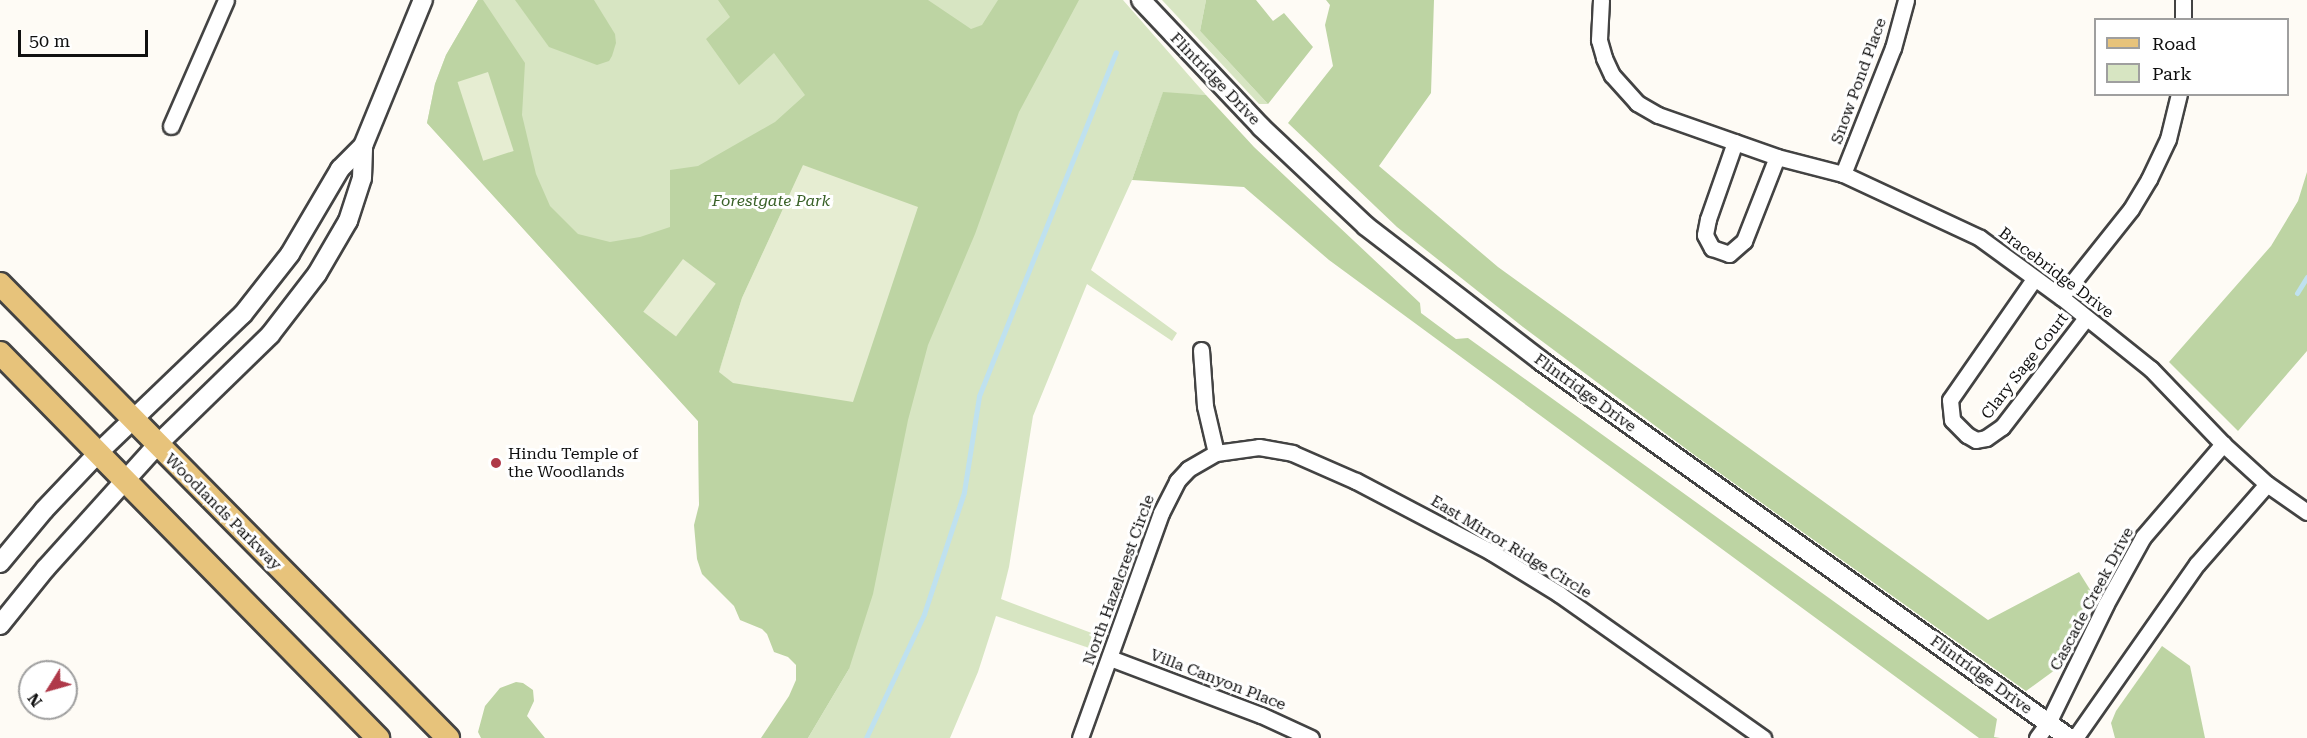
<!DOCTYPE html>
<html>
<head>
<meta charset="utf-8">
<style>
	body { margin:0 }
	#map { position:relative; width:2307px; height:738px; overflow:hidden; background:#fefbf5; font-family:"Roboto Serif",serif }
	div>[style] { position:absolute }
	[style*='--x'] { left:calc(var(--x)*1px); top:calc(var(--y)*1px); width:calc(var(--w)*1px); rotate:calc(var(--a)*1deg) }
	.green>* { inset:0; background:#d7e5c2 }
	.forest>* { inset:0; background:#bdd4a3 }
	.pitch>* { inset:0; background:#e6edd2; transform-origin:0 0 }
	.stream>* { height:5px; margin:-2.5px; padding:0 2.5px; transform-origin:2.5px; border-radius:2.5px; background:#bfe1ef }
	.roads { filter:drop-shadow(2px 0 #434343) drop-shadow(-2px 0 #434343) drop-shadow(0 2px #434343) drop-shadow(0 -2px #434343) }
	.minor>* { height:15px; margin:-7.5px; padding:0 7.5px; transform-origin:7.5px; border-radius:7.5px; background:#fff }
	.tertiary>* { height:18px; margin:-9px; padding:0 9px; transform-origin:9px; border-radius:9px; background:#fff }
	.primary>* { height:22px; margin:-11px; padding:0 11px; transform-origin:11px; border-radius:11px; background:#e7c37b }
	.dots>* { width:16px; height:16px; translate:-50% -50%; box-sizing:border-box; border:3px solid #fff; border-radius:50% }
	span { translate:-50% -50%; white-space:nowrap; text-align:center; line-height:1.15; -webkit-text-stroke:6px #fff; paint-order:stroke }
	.street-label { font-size:16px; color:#101010 }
	.park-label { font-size:16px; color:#396128; font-style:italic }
	.poi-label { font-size:16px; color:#101010 }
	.left { translate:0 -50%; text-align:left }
	.legend { position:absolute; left:2094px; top:18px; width:195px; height:78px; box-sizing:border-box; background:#fff; border:2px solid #9f9f9f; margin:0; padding:8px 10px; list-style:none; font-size:18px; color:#101010 }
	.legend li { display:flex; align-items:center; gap:12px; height:30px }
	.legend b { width:30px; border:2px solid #9f9f9f }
	.north { position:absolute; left:18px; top:660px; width:60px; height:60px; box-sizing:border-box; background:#fff; border:2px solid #9f9f9f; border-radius:50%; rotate:233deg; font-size:16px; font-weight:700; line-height:24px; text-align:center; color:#101010 }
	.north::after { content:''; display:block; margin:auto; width:21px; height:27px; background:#af3949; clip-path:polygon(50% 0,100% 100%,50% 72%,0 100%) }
	.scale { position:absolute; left:18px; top:30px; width:130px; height:27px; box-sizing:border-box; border:3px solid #101010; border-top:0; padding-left:8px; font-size:18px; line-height:21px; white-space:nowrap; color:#101010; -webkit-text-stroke:4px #fff; paint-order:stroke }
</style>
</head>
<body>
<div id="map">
	<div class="green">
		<i style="clip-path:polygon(478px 0,1123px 0,1206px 95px,1163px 93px,1132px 180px,1091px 270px,1177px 333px,1172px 341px,1087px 284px,1033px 416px,1009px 567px,1001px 599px,1105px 638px,1102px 649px,1094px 645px,1092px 649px,996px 616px,978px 672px,950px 738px,808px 738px,849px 669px,699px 505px,698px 421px,427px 123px,435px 84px,446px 55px)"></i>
		<i style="clip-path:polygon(1162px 0,1206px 0,1200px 31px,1268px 104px,1259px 104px)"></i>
	</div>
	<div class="forest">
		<i style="clip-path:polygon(evenodd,478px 0,483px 0,525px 63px,522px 115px,536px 174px,550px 206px,578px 234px,610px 242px,640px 237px,670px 227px,670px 170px,698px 166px,775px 122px,805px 95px,774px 53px,739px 85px,706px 39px,730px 17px,718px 0,928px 0,971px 29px,982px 25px,998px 0,1079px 0,1019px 112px,975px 234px,928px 345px,908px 420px,873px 594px,849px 669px,808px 738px,761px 738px,789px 696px,796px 680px,796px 665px,788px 657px,774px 652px,767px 634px,762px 629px,740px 620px,734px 606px,702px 574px,697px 559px,694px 525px,699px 505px,698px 421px,427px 123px,435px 84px,446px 55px,478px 0,803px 166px,719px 371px,742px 298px,803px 166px)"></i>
		<i style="clip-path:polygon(515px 0,594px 0,615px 34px,616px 43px,612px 56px,609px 61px,597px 65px,549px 47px)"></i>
		<i style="clip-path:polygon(1206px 0,1256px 0,1273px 21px,1284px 13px,1313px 47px,1268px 104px,1200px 31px)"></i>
		<i style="clip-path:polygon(1326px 0,1434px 0,1431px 93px,1379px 166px,1498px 267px,1988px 620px,2079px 572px,2094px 596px,2059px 667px,2026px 691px,1693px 454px,1523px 327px,1397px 227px,1288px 123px,1333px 66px,1325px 25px,1330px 5px)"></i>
		<i style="clip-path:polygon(1163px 92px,1206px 95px,1254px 147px,1420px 303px,1421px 313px,1456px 339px,1468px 338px,1997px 719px,1994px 737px,2000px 738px,1979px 738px,1329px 260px,1244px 187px,1132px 180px)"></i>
		<i style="clip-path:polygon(2307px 172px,2307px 351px,2238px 431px,2169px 362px,2271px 246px,2298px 201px)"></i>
		<i style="clip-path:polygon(2162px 646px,2190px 666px,2205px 738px,2115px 738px,2111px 723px,2116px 711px)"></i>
		<i style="clip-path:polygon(516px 682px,523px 683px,533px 690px,534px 701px,527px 716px,545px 738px,481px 738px,478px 732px,485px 706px,500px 688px)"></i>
	</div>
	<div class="pitch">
		<i style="left:488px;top:72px;width:83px;height:32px;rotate:72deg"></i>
		<i style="clip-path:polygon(803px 165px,918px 207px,853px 402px,733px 383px,719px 372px,742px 298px)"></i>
		<i style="left:683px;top:259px;width:41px;height:66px;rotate:37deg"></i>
	</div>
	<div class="stream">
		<i style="--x:2297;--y:293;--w:19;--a:-58"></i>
		<i style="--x:866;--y:738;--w:137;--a:-64.9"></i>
		<i style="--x:924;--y:614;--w:128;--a:-71.8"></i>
		<i style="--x:964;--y:492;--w:97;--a:-81.1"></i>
		<i style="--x:979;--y:396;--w:370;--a:-68.3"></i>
	</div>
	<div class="roads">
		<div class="minor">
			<i style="--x:1601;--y:0;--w:40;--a:92.9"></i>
			<i style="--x:1599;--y:40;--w:19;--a:74"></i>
			<i style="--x:1604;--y:58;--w:19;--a:65"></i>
			<i style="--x:1612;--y:75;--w:38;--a:48"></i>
			<i style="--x:1637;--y:103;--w:24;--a:30"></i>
			<i style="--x:1658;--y:115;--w:126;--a:19.4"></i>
			<i style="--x:1777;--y:157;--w:68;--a:14.4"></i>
			<i style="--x:1843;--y:174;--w:151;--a:25"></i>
			<i style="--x:1980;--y:238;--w:100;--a:36.1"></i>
			<i style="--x:2061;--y:297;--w:115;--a:38.7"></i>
			<i style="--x:2151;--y:369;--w:104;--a:46.2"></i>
			<i style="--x:2223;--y:444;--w:59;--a:42.3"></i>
			<i style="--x:2267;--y:484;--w:49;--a:35"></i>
			<i style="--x:2183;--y:0;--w:20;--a:90"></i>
			<i style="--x:171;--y:126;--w:137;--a:-66.4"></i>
			<i style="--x:1735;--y:142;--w:82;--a:109.3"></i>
			<i style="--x:1708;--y:219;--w:16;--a:101"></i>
			<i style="--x:1705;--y:235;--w:15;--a:62"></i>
			<i style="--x:1712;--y:248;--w:18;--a:19"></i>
			<i style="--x:1729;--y:254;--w:20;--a:-41"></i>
			<i style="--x:1744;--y:241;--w:90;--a:-68.6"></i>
			<i style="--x:1843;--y:174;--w:136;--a:-68.4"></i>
			<i style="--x:1893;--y:48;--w:50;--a:-74.8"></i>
			<i style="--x:2034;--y:279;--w:147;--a:124.8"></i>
			<i style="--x:1950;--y:400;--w:20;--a:84"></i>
			<i style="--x:1952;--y:420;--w:21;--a:45"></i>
			<i style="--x:1967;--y:435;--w:10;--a:29"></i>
			<i style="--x:1976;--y:440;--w:10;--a:-11"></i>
			<i style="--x:1986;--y:438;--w:19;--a:-35"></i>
			<i style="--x:2002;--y:427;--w:138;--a:-52.4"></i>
			<i style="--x:2061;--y:297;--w:112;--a:-51.5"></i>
			<i style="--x:2131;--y:209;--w:35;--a:-59"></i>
			<i style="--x:2149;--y:179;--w:44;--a:-64.6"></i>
			<i style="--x:2168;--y:139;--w:46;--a:-76.3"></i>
			<i style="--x:1201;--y:350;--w:56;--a:85.9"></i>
			<i style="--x:1205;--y:406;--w:48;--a:76.8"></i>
			<i style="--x:1110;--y:658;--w:161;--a:20.7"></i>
			<i style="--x:1261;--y:715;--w:55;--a:24.7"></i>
			<i style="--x:1080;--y:738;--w:239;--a:-70.2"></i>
			<i style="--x:1161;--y:513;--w:36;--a:-63"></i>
			<i style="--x:1177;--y:481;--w:16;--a:-47"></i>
			<i style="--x:1188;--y:469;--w:32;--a:-30"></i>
			<i style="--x:1216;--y:453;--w:43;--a:-7.9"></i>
			<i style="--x:1259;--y:447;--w:34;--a:10"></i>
			<i style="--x:1292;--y:453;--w:70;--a:23.6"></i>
			<i style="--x:1356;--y:481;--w:153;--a:27.7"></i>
			<i style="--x:1491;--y:552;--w:80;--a:31.7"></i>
			<i style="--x:1559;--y:594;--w:250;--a:35.2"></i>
			<i style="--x:2037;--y:738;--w:19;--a:-54"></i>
			<i style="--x:2048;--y:723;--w:132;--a:-64"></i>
			<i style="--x:2106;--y:604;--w:77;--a:-61.1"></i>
			<i style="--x:2143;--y:537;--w:123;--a:-49.3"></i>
			<i style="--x:2075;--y:738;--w:213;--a:-55"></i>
			<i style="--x:2197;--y:564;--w:106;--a:-48.8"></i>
		</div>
		<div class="tertiary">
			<i style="--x:1141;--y:0;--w:175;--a:46.6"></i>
			<i style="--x:1261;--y:127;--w:144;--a:43.3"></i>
			<i style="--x:1366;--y:226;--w:221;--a:37.6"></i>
			<i style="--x:1541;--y:361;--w:649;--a:35.53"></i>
			<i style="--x:0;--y:563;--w:69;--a:-50.3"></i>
			<i style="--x:44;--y:510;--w:80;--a:-46.5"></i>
			<i style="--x:99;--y:452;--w:199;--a:-43.8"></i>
			<i style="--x:243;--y:314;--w:76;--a:-51.9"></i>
			<i style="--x:290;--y:254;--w:99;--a:-59.5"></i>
			<i style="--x:340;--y:169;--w:33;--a:-45"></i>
			<i style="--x:0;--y:625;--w:73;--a:-51.1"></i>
			<i style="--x:46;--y:568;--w:166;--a:-47.9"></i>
			<i style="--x:157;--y:445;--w:158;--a:-44.2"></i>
			<i style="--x:270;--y:335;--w:77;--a:-52.4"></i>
			<i style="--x:317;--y:274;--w:61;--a:-59.7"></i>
			<i style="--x:348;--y:221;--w:45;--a:-72"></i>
			<i style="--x:362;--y:178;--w:32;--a:-88"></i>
			<i style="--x:363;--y:146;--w:158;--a:-67.7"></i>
		</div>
		<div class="primary">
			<i style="--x:0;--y:284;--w:638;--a:45.38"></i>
			<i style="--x:0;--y:353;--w:540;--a:45.53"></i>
		</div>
	</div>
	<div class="dots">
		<i style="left:496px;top:463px;background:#af3949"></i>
	</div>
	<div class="street-label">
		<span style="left:1215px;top:79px;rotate:46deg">Flintridge Drive</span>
		<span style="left:1859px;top:81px;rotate:-70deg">Snow Pond Place</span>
		<span style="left:2056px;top:273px;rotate:37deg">Bracebridge Drive</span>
		<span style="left:2025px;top:366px;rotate:-52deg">Clary Sage Court</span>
		<span style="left:1585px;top:393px;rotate:36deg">Flintridge Drive</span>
		<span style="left:223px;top:512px;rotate:45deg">Woodlands Parkway</span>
		<span style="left:1511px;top:547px;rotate:31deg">East Mirror Ridge Circle</span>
		<span style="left:1119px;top:580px;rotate:-70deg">North Hazelcrest Circle</span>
		<span style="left:2092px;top:599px;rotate:-62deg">Cascade Creek Drive</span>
		<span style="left:1981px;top:675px;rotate:36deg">Flintridge Drive</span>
		<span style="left:1218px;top:680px;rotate:21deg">Villa Canyon Place</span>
	</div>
	<div class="park-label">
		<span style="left:771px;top:201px">Forestgate Park</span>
	</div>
	<div class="poi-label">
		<span class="left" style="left:508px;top:463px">Hindu Temple of<br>the Woodlands</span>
	</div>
	<ul class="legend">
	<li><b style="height:8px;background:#e7c37b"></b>Road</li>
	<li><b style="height:16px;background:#d7e5c2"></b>Park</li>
	</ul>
	<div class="north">N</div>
	<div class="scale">50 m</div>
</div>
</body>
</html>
